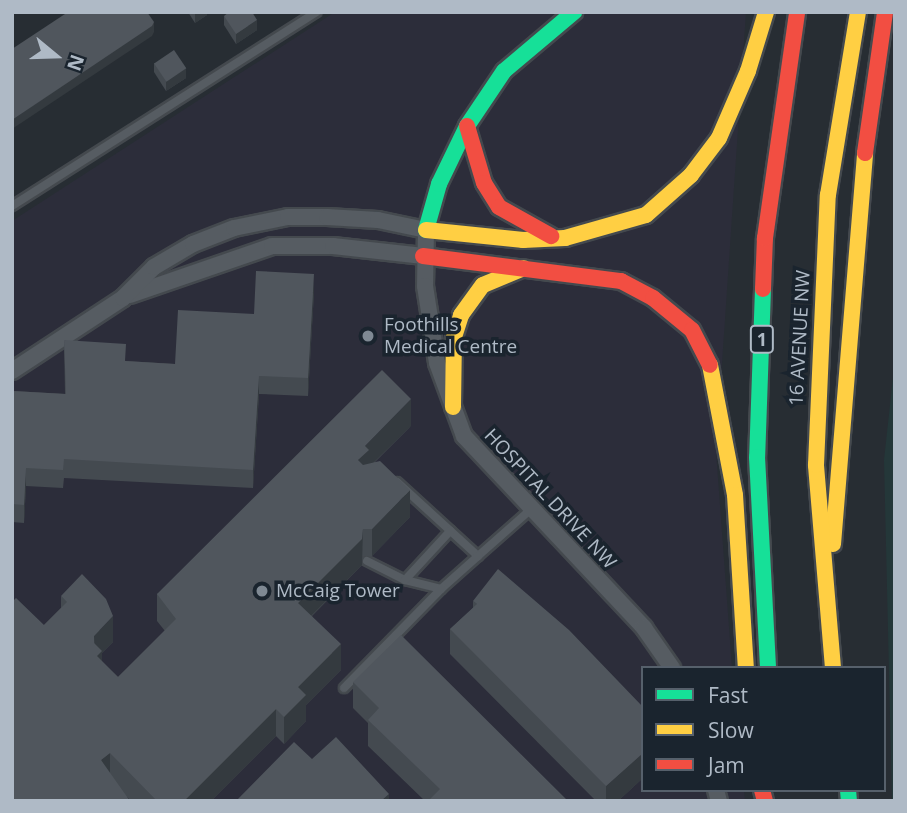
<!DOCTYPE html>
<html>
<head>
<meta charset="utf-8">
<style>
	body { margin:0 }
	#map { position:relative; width:907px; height:813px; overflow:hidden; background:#272d33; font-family:"Open Sans",sans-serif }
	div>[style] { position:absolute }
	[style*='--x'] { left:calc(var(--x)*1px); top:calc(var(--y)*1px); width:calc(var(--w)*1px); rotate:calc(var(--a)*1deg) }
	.medical>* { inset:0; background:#2c2d3a }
	.green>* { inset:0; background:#243739 }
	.roads { filter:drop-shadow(2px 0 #44494e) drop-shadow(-2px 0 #44494e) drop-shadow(0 2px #44494e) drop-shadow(0 -2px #44494e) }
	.lane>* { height:8px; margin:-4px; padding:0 4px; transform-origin:4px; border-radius:4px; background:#565c62 }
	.street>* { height:16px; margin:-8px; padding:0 8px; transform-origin:8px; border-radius:8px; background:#565c62 }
	.fast>* { height:16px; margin:-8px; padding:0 8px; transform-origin:8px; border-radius:8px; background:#16e098 }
	.slow>* { height:16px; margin:-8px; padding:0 8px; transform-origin:8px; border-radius:8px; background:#ffcf43 }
	.jam>* { height:16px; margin:-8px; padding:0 8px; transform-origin:8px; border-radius:8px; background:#f24e42 }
	.wall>* { inset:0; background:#444a50 }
	.shaded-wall>* { inset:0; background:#343a3f }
	.building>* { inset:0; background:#50565d; transform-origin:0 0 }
	.dots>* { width:19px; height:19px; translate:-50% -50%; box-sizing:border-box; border:4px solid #1a242e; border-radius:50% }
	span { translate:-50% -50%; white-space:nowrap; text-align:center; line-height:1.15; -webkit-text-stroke:7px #1a242e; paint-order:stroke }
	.shield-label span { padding:2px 5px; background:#1a242e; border:2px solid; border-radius:5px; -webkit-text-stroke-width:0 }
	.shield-label { font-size:18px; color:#afbac6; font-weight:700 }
	.poi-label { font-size:19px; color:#afbac6 }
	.left { translate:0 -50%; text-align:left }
	.street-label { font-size:19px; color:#afbac6 }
	.frame { position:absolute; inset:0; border:14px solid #afbac6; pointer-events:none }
	.legend { position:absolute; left:641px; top:666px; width:245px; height:126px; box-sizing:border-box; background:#1a242e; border:2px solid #56606b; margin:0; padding:9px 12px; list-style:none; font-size:21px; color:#afbac6 }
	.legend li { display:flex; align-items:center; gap:14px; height:35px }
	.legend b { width:35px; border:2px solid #56606b }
	.north { position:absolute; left:21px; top:21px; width:70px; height:70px; -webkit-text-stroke:5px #1a242e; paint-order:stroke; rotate:109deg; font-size:19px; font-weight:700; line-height:28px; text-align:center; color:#afbac6 }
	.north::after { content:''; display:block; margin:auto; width:24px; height:32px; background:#afbac6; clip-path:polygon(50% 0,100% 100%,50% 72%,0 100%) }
</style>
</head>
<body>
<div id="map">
	<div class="medical">
		<i style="clip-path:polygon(335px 12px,746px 12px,716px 451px,732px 668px,643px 668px,643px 790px,744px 790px,745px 801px,12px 801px,12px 221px)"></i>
	</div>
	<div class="green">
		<i style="clip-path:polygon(895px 359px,895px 801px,892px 801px,884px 460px)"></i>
	</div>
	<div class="roads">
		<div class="lane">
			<i style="--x:12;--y:206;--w:361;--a:-32.5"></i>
			<i style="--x:397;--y:482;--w:110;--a:42.4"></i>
			<i style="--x:478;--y:556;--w:68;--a:-41.4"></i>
			<i style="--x:367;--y:561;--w:42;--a:26.6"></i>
			<i style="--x:405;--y:580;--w:37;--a:14"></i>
			<i style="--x:441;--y:589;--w:50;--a:-41.7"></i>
			<i style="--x:405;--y:580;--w:67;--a:-47.4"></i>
			<i style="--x:344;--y:688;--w:139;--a:-45.6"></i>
		</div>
		<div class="street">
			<i style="--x:130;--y:295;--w:150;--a:-19"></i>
			<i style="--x:272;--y:246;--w:61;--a:0"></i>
			<i style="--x:333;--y:246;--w:91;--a:6.3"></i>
			<i style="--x:12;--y:371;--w:133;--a:-33.3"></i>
			<i style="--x:123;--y:298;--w:44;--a:-45"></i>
			<i style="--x:154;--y:267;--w:45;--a:-30.5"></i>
			<i style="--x:193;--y:244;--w:44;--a:-21.3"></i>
			<i style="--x:234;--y:228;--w:55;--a:-11.5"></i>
			<i style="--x:288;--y:217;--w:39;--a:0"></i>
			<i style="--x:327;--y:217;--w:51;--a:3.4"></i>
			<i style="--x:378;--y:220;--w:49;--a:11.8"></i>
			<i style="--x:426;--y:230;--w:56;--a:91"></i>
			<i style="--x:425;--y:286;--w:78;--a:81.1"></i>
			<i style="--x:437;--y:363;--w:78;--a:69.7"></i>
			<i style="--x:464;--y:436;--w:263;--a:46.8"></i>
			<i style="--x:644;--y:628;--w:49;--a:55"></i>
			<i style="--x:716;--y:790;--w:11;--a:75"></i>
		</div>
		<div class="fast">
			<i style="--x:426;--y:230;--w:48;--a:-74.2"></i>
			<i style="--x:439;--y:184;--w:64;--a:-64.2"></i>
			<i style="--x:467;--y:126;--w:66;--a:-56.1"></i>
			<i style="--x:504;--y:71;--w:92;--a:-40.1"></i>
			<i style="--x:763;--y:289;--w:168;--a:92"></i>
			<i style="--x:757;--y:457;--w:211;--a:87"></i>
			<i style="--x:848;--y:790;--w:11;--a:85"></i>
		</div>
		<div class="slow">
			<i style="--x:426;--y:230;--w:98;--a:5.9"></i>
			<i style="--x:523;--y:240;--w:42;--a:-2.7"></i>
			<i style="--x:565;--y:238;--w:84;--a:-15.9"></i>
			<i style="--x:646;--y:215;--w:60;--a:-41.6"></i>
			<i style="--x:691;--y:175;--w:46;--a:-52.9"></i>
			<i style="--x:719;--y:138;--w:73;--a:-66.6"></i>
			<i style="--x:748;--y:71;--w:62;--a:-73"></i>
			<i style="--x:710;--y:365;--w:132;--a:79.1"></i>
			<i style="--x:735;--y:495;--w:173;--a:86.4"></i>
			<i style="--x:453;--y:407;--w:70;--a:-89.2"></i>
			<i style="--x:454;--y:337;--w:23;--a:-72"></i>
			<i style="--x:461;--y:315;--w:37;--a:-54"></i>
			<i style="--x:483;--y:285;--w:44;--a:-22.5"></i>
			<i style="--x:833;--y:544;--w:392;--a:-85.3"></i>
			<i style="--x:833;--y:668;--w:204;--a:-94.8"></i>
			<i style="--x:816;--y:465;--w:270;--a:-87.5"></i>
			<i style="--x:828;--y:195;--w:185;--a:-80.7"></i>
		</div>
		<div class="jam">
			<i style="--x:467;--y:126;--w:59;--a:73.4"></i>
			<i style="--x:484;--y:183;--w:28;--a:58"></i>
			<i style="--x:499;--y:207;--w:60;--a:29.1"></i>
			<i style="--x:865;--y:153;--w:142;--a:-81.9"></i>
			<i style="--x:423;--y:256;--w:200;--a:7.2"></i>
			<i style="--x:621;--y:281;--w:36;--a:28"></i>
			<i style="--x:653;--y:298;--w:50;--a:39.4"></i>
			<i style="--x:692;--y:330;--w:39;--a:63"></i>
			<i style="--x:763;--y:289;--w:51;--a:-87.8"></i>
			<i style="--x:765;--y:238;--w:228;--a:-81.9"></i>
			<i style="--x:762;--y:790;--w:11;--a:75"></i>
		</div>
	</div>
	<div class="wall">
		<i style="clip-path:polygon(188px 12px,207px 12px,207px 15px,195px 23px)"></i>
		<i style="clip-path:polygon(224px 16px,257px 30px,236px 44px,224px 25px)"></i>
		<i style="clip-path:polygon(154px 63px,186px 78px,166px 91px,154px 72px)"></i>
		<i style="clip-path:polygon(314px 292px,308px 396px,259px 394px,253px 488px,64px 478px,63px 488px,26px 486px,24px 523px,12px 522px,13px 391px,65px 394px,64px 340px,126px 361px,175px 364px,254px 314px)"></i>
		<i style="clip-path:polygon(411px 426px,375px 462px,410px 517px,372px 556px,363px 556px,362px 565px,312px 616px,341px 670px,306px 705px,306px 721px,284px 744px,276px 736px,211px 801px,131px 801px,127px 797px,12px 801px,44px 625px,61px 608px,61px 596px,113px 642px,102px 653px,102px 662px,118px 677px,165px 631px,157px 621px,157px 594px)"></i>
		<i style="clip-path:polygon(473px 601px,643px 707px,643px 778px,618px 801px,596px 801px,450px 654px,450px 629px,473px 608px)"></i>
		<i style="clip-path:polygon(353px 682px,568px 801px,425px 801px,368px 746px,368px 723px,353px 708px)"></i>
	</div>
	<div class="shaded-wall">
		<i style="clip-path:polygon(197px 12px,207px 12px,207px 15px,195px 23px,195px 13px)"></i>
		<i style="clip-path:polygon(257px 20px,257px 30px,236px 44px,236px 34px)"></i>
		<i style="clip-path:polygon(154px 22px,154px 32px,152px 36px,12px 129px,12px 120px)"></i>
		<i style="clip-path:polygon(186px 68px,186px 78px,166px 91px,166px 81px)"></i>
		<i style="clip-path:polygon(314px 274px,314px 292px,308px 396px,308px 378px)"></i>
		<i style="clip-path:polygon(259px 376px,259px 394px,253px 488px,253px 470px)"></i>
		<i style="clip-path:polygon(411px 399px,411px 426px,369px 467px,369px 477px,358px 460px,365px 446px)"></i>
		<i style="clip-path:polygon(26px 468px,26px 486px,24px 523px,24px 505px)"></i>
		<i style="clip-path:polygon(410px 490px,410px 517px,372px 556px,372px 529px)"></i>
		<i style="clip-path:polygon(363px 529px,362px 565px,298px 629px,298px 603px)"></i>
		<i style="clip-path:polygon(113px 616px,113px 642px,102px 653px,102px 677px,97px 683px,94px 636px)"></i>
		<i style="clip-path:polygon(341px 644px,341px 670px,306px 705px,306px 721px,284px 744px,284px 717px,298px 687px)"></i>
		<i style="clip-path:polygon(276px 709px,276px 736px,211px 801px,184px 801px)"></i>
		<i style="clip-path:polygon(110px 753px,110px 779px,101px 760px)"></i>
		<i style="clip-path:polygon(643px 753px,643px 778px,618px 801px,606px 801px,606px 786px)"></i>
		<i style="clip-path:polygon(389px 794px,389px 801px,381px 801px)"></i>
	</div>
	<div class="building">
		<i style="clip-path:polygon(68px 12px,147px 12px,154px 22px,152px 26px,12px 120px,12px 49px)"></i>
		<i style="clip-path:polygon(229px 12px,252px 12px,257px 20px,236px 34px,224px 16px)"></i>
		<i style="left:174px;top:50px;width:22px;height:24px;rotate:56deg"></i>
		<i style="clip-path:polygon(256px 271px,314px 274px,308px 378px,259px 376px,253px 470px,64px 459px,63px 470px,26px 468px,24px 505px,12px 504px,13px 391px,66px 394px,64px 340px,126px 344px,125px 361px,175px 364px,178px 310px,254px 314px)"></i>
		<i style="clip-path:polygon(382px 370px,411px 399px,365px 446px,369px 450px,358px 460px,363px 465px,380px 461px,410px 490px,372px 529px,363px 529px,362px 539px,298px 603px,341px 644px,298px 687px,306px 695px,284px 717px,276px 709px,184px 801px,157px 801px,110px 753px,101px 760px,130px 801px,12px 801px,12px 602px,16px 598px,44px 625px,67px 602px,61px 596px,82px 574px,106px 599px,113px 616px,94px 636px,94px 643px,102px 651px,97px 656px,118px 677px,176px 619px,157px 594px)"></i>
		<i style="clip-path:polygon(498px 569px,569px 630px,643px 707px,643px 753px,606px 786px,450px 629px,477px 604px,473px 601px)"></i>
		<i style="clip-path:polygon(401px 635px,568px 801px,428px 801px,440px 789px,368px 720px,379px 708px,353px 682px)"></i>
		<i style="clip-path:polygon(336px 737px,389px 794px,381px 801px,236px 801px,294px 742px,312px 759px)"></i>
	</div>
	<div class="dots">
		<i style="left:368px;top:336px;background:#7f8993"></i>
		<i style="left:262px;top:591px;background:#7f8993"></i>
	</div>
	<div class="shield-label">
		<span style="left:762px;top:339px">1</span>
	</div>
	<div class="poi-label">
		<span class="left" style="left:384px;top:336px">Foothills<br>Medical Centre</span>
		<span class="left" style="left:276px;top:591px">McCaig Tower</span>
	</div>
	<div class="street-label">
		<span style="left:800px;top:338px;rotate:-87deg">16 AVENUE NW</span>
		<span style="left:550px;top:499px;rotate:47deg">HOSPITAL DRIVE NW</span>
	</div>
	<div class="frame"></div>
	<ul class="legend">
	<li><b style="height:9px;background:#16e098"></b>Fast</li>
	<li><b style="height:9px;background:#ffcf43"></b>Slow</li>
	<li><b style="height:9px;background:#f24e42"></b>Jam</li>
	</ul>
	<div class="north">N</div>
</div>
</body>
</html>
